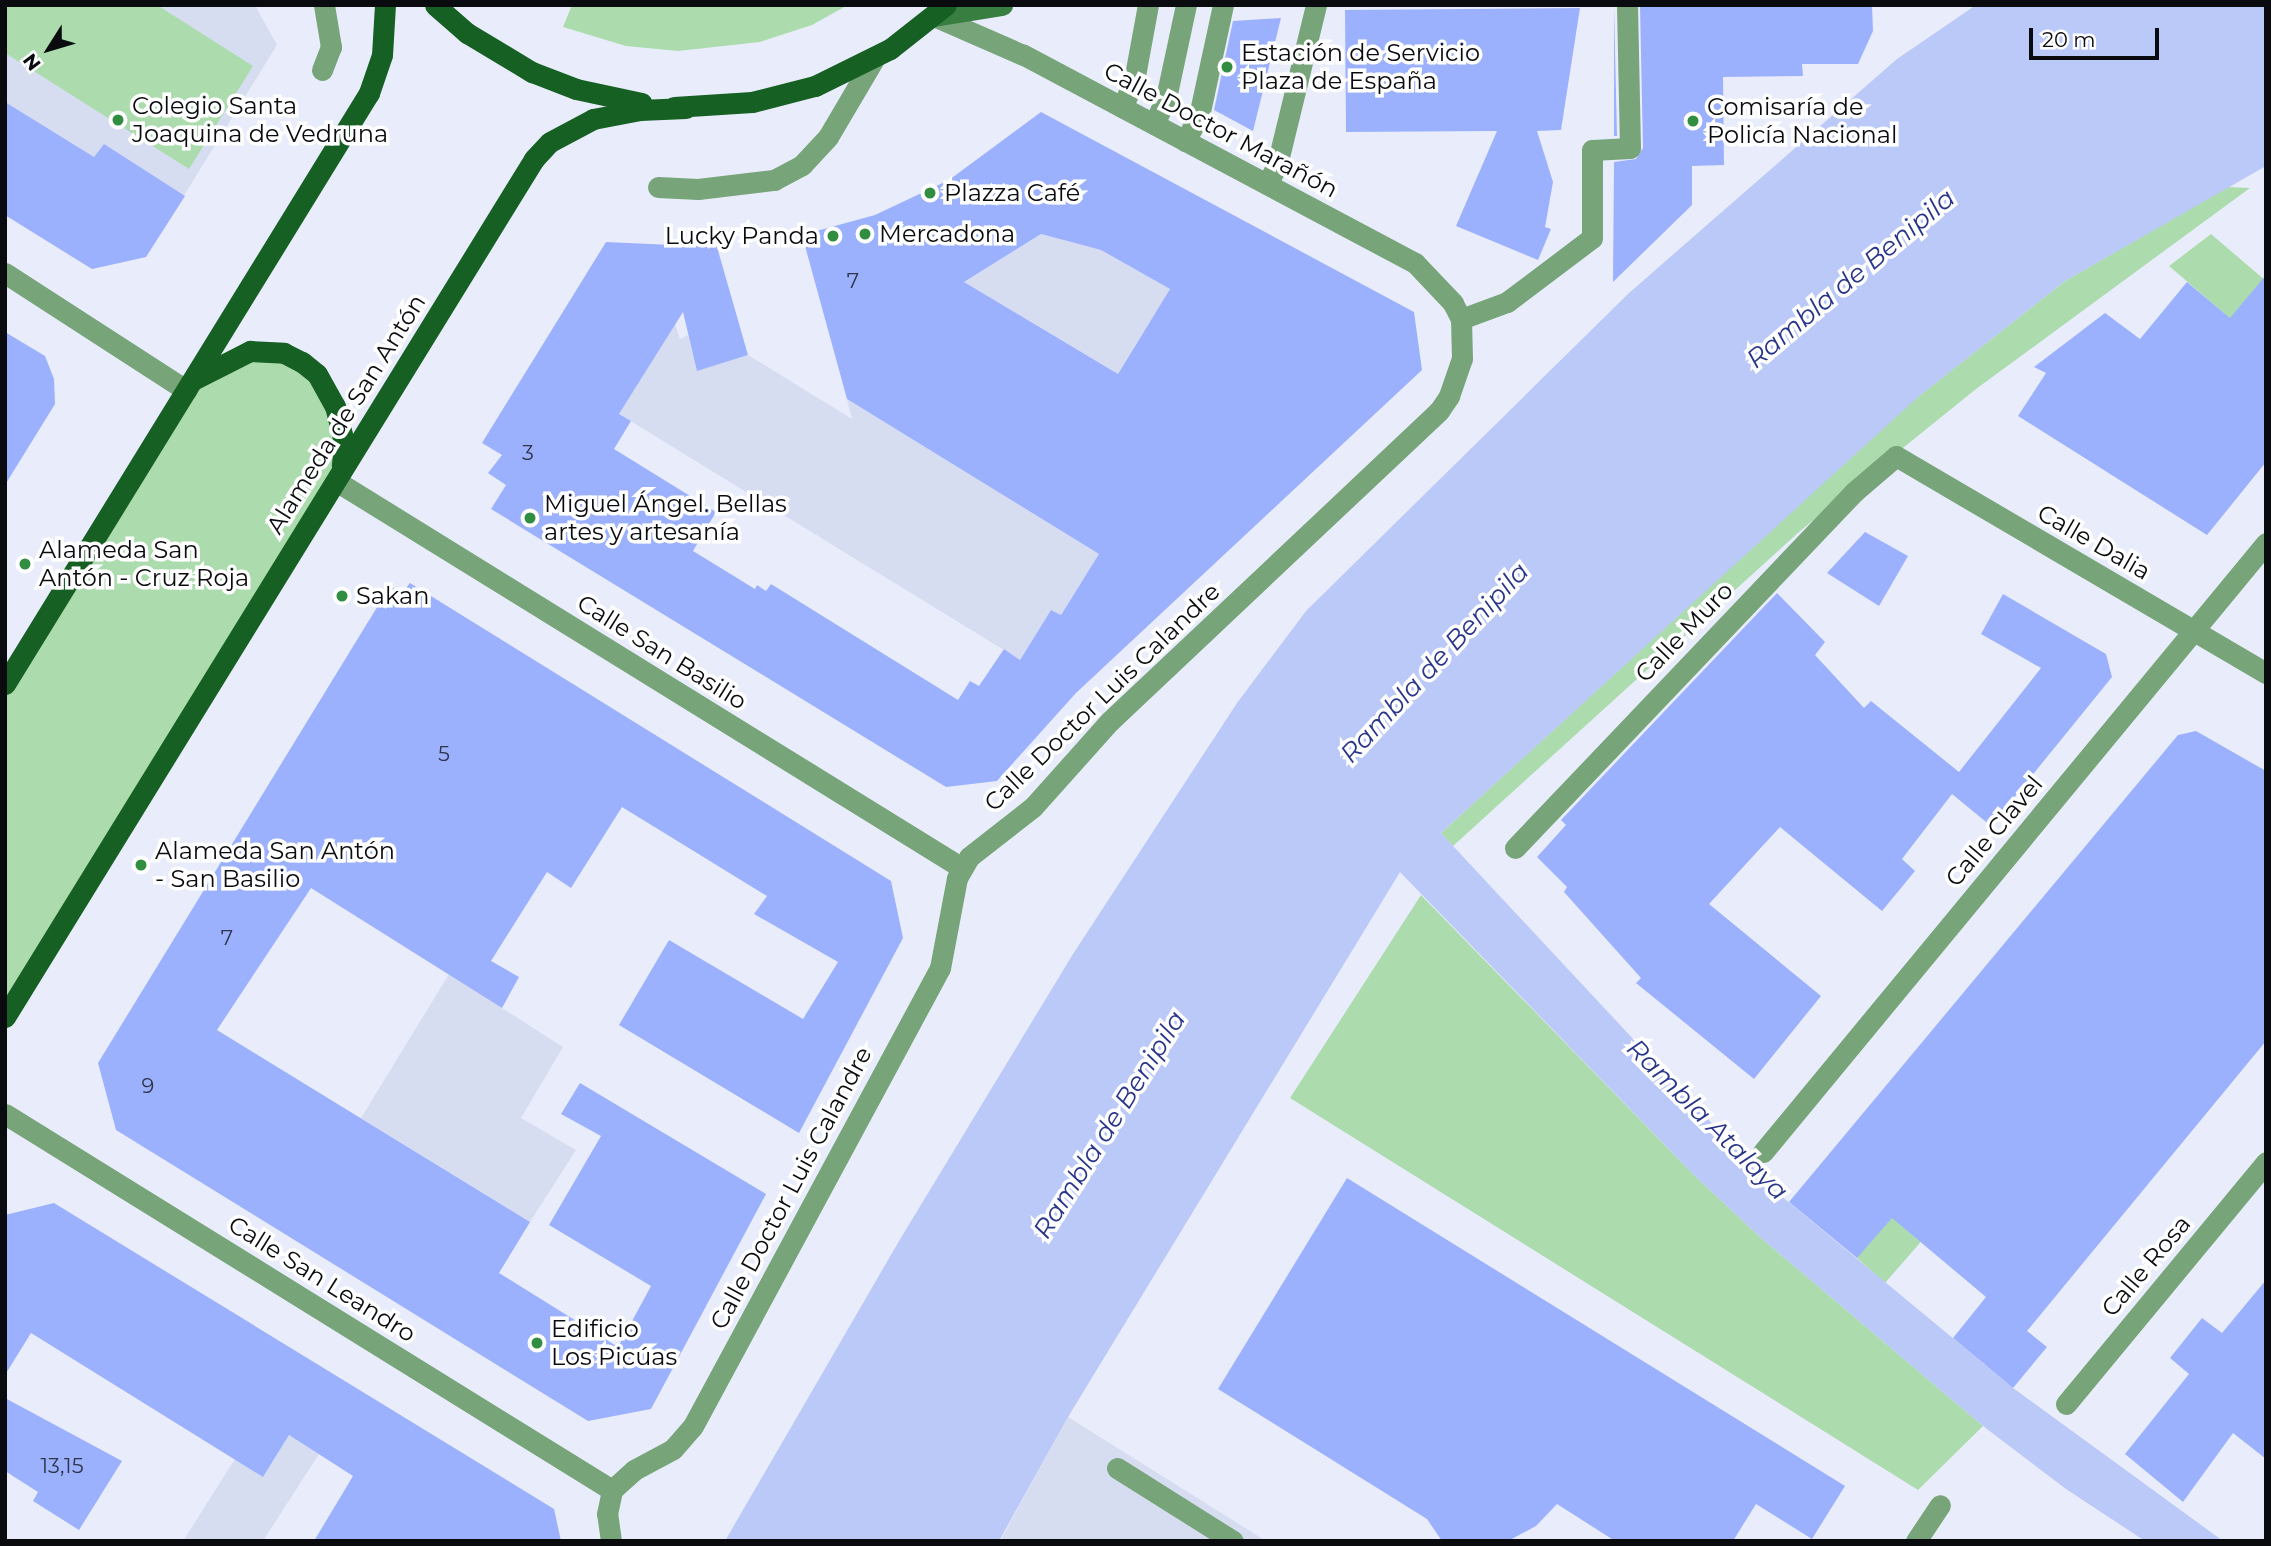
<!DOCTYPE html>
<html>
<head>
<meta charset="utf-8">
<style>
	body { margin:0 }
	#map { position:relative; width:2271px; height:1546px; overflow:hidden; background:#e9edfb; font-family:Montserrat,sans-serif }
	div>[style] { position:absolute }
	[style*='--x'] { left:calc(var(--x)*1px); top:calc(var(--y)*1px); width:calc(var(--w)*1px); rotate:calc(var(--a)*1deg) }
	.built>* { inset:0; background:#d7ddf1 }
	.green>* { inset:0; background:#acdcae; transform-origin:0 0 }
	.water>* { inset:0; background:#bbc9f8 }
	.building>* { inset:0; background:#9cb1fd }
	.lane>* { height:21px; margin:-10.5px; padding:0 10.5px; transform-origin:10.5px; border-radius:10.5px; background:#78a47a }
	.street>* { height:21px; margin:-10.5px; padding:0 10.5px; transform-origin:10.5px; border-radius:10.5px; background:#78a47a }
	.secondary>* { height:21px; margin:-10.5px; padding:0 10.5px; transform-origin:10.5px; border-radius:10.5px; background:#397e41 }
	.primary>* { height:21px; margin:-10.5px; padding:0 10.5px; transform-origin:10.5px; border-radius:10.5px; background:#176024 }
	.dots>* { width:19px; height:19px; translate:-50% -50%; box-sizing:border-box; border:4px solid #fff; border-radius:50% }
	span { translate:-50% -50%; white-space:nowrap; text-align:center; line-height:1.15; -webkit-text-stroke:7px #fff; paint-order:stroke }
	.number-label { font-size:21px; color:#2e344a }
	.number-label span { -webkit-text-stroke-width:0 }
	.poi-label { font-size:24px; color:#0a0b0f }
	.left { translate:0 -50%; text-align:left }
	.right { translate:-100% -50%; text-align:right }
	.street-label { font-size:24px; color:#0a0b0f }
	.water-label { font-size:26px; color:#29358a; font-style:italic }
	.frame { position:absolute; inset:0; border:7px solid #0a0b0f; pointer-events:none }
	.north { position:absolute; left:14px; top:14px; width:70px; height:70px; -webkit-text-stroke:5px #fff; paint-order:stroke; rotate:233deg; font-size:19px; font-weight:700; line-height:28px; text-align:center; color:#0a0b0f }
	.north::after { content:''; display:block; margin:auto; width:24px; height:32px; background:#0a0b0f; clip-path:polygon(50% 0,100% 100%,50% 72%,0 100%) }
	.scale { position:absolute; left:2029px; top:28px; width:130px; height:32px; box-sizing:border-box; border:4px solid #0a0b0f; border-top:0; padding-left:9px; font-size:21px; line-height:24px; white-space:nowrap; color:#0a0b0f; -webkit-text-stroke:5px #fff; paint-order:stroke }
</style>
</head>
<body>
<div id="map">
	<div class="built">
		<i style="clip-path:polygon(5px 5px,255px 5px,262px 18px,277px 45px,146px 257px,92px 269px,5px 215px)"></i>
		<i style="clip-path:polygon(1041px 234px,1101px 250px,1170px 289px,1118px 374px,964px 282px)"></i>
		<i style="clip-path:polygon(673px 317px,680px 339px,688px 335px,698px 370px,748px 355px,852px 419px,847px 399px,1107px 559px,1080px 584px,1061px 615px,1051px 610px,1020px 660px,619px 414px,658px 351px)"></i>
		<i style="clip-path:polygon(449px 974px,563px 1047px,521px 1118px,576px 1150px,530px 1222px,361px 1118px)"></i>
		<i style="clip-path:polygon(1068px 1417px,1266px 1541px,1000px 1541px)"></i>
		<i style="clip-path:polygon(289px 1435px,319px 1454px,263px 1541px,183px 1541px,235px 1459px,263px 1477px)"></i>
	</div>
	<div class="green">
		<i style="clip-path:polygon(5px 5px,157px 5px,253px 66px,189px 169px,5px 53px)"></i>
		<i style="clip-path:polygon(572px 5px,848px 5px,812px 25px,760px 42px,678px 51px,626px 46px,563px 27px)"></i>
		<i style="clip-path:polygon(2228px 187px,2250px 188px,1976px 389px,1800px 531px,1453px 846px,1441px 833px,1910px 403px,2065px 281px)"></i>
		<i style="clip-path:polygon(2211px 234px,2266px 281px,2266px 349px,2169px 266px)"></i>
		<i style="clip-path:polygon(250px 351px,317px 374px,344px 459px,5px 1017px,5px 684px,191px 382px)"></i>
		<i style="clip-path:polygon(1421px 895px,1696px 1177px,1760px 1237px,1983px 1426px,1918px 1490px,1290px 1098px)"></i>
		<i style="left:1892px;top:1217px;width:38px;height:54px;rotate:41deg"></i>
	</div>
	<div class="water">
		<i style="clip-path:polygon(1976px 5px,2266px 5px,2266px 166px,2065px 281px,1918px 397px,1441px 833px,1774px 1190px,2013px 1388px,2223px 1541px,2145px 1541px,2066px 1489px,1983px 1426px,1760px 1237px,1696px 1177px,1400px 872px,1068px 1417px,999px 1541px,725px 1541px,899px 1241px,1073px 954px,1237px 703px,1306px 611px,1629px 293px,1897px 59px)"></i>
	</div>
	<div class="building">
		<i style="clip-path:polygon(1872px 5px,1873px 31px,1858px 64px,1802px 64px,1803px 76px,1723px 77px,1724px 165px,1692px 166px,1692px 205px,1613px 282px,1614px 162px,1636px 159px,1643px 148px,1640px 7px)"></i>
		<i style="clip-path:polygon(1614px 7px,1617px 136px,1614px 136px)"></i>
		<i style="clip-path:polygon(1580px 8px,1561px 130px,1537px 131px,1553px 182px,1545px 227px,1551px 229px,1538px 260px,1456px 226px,1497px 131px,1346px 132px,1345px 10px)"></i>
		<i style="clip-path:polygon(1281px 18px,1253px 131px,1214px 110px,1233px 21px)"></i>
		<i style="clip-path:polygon(5px 102px,94px 157px,104px 144px,185px 196px,146px 257px,92px 269px,5px 215px)"></i>
		<i style="clip-path:polygon(evenodd,1041px 112px,1414px 312px,1422px 370px,1076px 693px,997px 781px,946px 787px,491px 509px,506px 485px,488px 473px,502px 455px,482px 443px,606px 242px,717px 247px,748px 355px,697px 371px,683px 312px,619px 414px,631px 421px,614px 449px,716px 512px,693px 551px,755px 589px,757px 585px,766px 591px,771px 584px,958px 700px,970px 681px,979px 686px,1004px 649px,1020px 660px,1051px 610px,1061px 615px,1099px 554px,847px 399px,802px 235px,875px 215px,949px 180px,1041px 112px,1041px 234px,1101px 250px,1170px 289px,1118px 374px,964px 282px,1041px 234px)"></i>
		<i style="clip-path:polygon(2266px 275px,2266px 462px,2207px 535px,2018px 416px,2046px 373px,2034px 367px,2105px 313px,2140px 339px,2187px 282px,2230px 318px)"></i>
		<i style="clip-path:polygon(5px 332px,45px 356px,54px 379px,55px 404px,5px 485px)"></i>
		<i style="clip-path:polygon(1865px 532px,1908px 556px,1879px 606px,1827px 573px)"></i>
		<i style="clip-path:polygon(410px 583px,891px 881px,903px 938px,799px 1133px,619px 1025px,669px 940px,803px 1019px,838px 962px,754px 914px,767px 896px,622px 807px,571px 888px,547px 872px,491px 961px,519px 977px,502px 1008px,311px 888px,217px 1030px,530px 1222px,499px 1273px,618px 1347px,651px 1286px,549px 1225px,601px 1136px,561px 1114px,580px 1083px,766px 1194px,651px 1409px,588px 1421px,116px 1130px,98px 1063px,390px 586px,402px 593px)"></i>
		<i style="clip-path:polygon(1777px 593px,1825px 642px,1815px 655px,1864px 708px,1871px 701px,1959px 772px,2041px 668px,1981px 634px,2003px 594px,2106px 654px,2112px 677px,1991px 826px,1952px 794px,1902px 859px,1915px 871px,1882px 911px,1780px 827px,1709px 904px,1821px 996px,1754px 1079px,1636px 983px,1641px 978px,1564px 892px,1567px 887px,1537px 857px,1566px 825px,1561px 820px)"></i>
		<i style="clip-path:polygon(2196px 731px,2266px 771px,2266px 1041px,2027px 1331px,2047px 1347px,2013px 1388px,1953px 1338px,1986px 1297px,1892px 1218px,1857px 1258px,1789px 1202px,2178px 735px)"></i>
		<i style="clip-path:polygon(1347px 1178px,1845px 1486px,1812px 1539px,1756px 1504px,1733px 1541px,1615px 1541px,1557px 1504px,1536px 1526px,1508px 1541px,1442px 1541px,1427px 1519px,1218px 1389px)"></i>
		<i style="clip-path:polygon(54px 1203px,554px 1509px,561px 1541px,314px 1541px,353px 1476px,289px 1435px,263px 1477px,31px 1333px,5px 1375px,5px 1215px)"></i>
		<i style="clip-path:polygon(2266px 1280px,2266px 1459px,2233px 1433px,2183px 1502px,2125px 1454px,2189px 1374px,2170px 1358px,2202px 1318px,2222px 1333px)"></i>
		<i style="clip-path:polygon(5px 1398px,122px 1461px,79px 1530px,33px 1501px,38px 1492px,5px 1471px)"></i>
	</div>
	<div class="lane">
		<i style="--x:322;--y:70;--w:25;--a:-69"></i>
		<i style="--x:331;--y:47;--w:43;--a:-99.5"></i>
		<i style="--x:1122;--y:107;--w:29;--a:-65"></i>
		<i style="--x:1134;--y:81;--w:77;--a:-79.6"></i>
		<i style="--x:1154;--y:124;--w:29;--a:-65"></i>
		<i style="--x:1166;--y:98;--w:95;--a:-77.9"></i>
		<i style="--x:1185;--y:141;--w:29;--a:-61"></i>
		<i style="--x:1199;--y:116;--w:114;--a:-77.8"></i>
		<i style="--x:658;--y:187;--w:40;--a:2.9"></i>
		<i style="--x:698;--y:189;--w:77;--a:-6.8"></i>
		<i style="--x:774;--y:180;--w:32;--a:-28"></i>
		<i style="--x:802;--y:165;--w:38;--a:-47"></i>
		<i style="--x:828;--y:137;--w:91;--a:-59.5"></i>
		<i style="--x:1461;--y:319;--w:49;--a:-20.3"></i>
		<i style="--x:1507;--y:302;--w:106;--a:-37"></i>
		<i style="--x:1592;--y:238;--w:88;--a:-90"></i>
		<i style="--x:1592;--y:150;--w:38;--a:-3"></i>
		<i style="--x:1630;--y:148;--w:143;--a:-91.2"></i>
		<i style="--x:1117;--y:1468;--w:137;--a:32.2"></i>
	</div>
	<div class="street">
		<i style="--x:1267;--y:184;--w:21;--a:-62"></i>
		<i style="--x:1277;--y:165;--w:165;--a:-76.3"></i>
		<i style="--x:5;--y:273;--w:216;--a:32.9"></i>
		<i style="--x:336;--y:481;--w:736;--a:31.72"></i>
		<i style="--x:1515;--y:848;--w:492;--a:-46.4"></i>
		<i style="--x:1854;--y:492;--w:55;--a:-40.6"></i>
		<i style="--x:1896;--y:456;--w:429;--a:30.4"></i>
		<i style="--x:5;--y:1114;--w:714;--a:31.78"></i>
		<i style="--x:1763;--y:1152;--w:790;--a:-50.45"></i>
		<i style="--x:2066;--y:1404;--w:314;--a:-50.4"></i>
		<i style="--x:611;--y:1541;--w:27;--a:-98"></i>
		<i style="--x:607;--y:1514;--w:25;--a:-78"></i>
		<i style="--x:612;--y:1490;--w:30;--a:-42"></i>
		<i style="--x:634;--y:1470;--w:44;--a:-28.3"></i>
		<i style="--x:673;--y:1449;--w:30;--a:-49"></i>
		<i style="--x:693;--y:1426;--w:520;--a:-61.66"></i>
		<i style="--x:940;--y:968;--w:92;--a:-79.3"></i>
		<i style="--x:957;--y:878;--w:24;--a:-60"></i>
		<i style="--x:969;--y:857;--w:81;--a:-38"></i>
		<i style="--x:1033;--y:807;--w:115;--a:-48.2"></i>
		<i style="--x:1110;--y:721;--w:452;--a:-43.3"></i>
		<i style="--x:1439;--y:411;--w:18;--a:-56"></i>
		<i style="--x:1449;--y:396;--w:39;--a:-71"></i>
		<i style="--x:1462;--y:359;--w:40;--a:-91.4"></i>
		<i style="--x:1461;--y:319;--w:18;--a:-117"></i>
		<i style="--x:1453;--y:303;--w:55;--a:-133.5"></i>
		<i style="--x:1415;--y:263;--w:444;--a:-152"></i>
		<i style="--x:1023;--y:55;--w:97;--a:-156.3"></i>
		<i style="--x:1916;--y:1541;--w:43;--a:-56.3"></i>
	</div>
	<div class="secondary">
		<i style="--x:934;--y:16;--w:69;--a:-9.2"></i>
	</div>
	<div class="primary">
		<i style="--x:435;--y:5;--w:43;--a:41.2"></i>
		<i style="--x:467;--y:33;--w:76;--a:31"></i>
		<i style="--x:532;--y:72;--w:47;--a:21.1"></i>
		<i style="--x:576;--y:89;--w:67;--a:12"></i>
		<i style="--x:674;--y:107;--w:78;--a:-3.7"></i>
		<i style="--x:752;--y:102;--w:65;--a:-14.3"></i>
		<i style="--x:815;--y:86;--w:84;--a:-26.3"></i>
		<i style="--x:890;--y:49;--w:71;--a:-38.2"></i>
		<i style="--x:195;--y:379;--w:62;--a:-27"></i>
		<i style="--x:250;--y:351;--w:34;--a:3"></i>
		<i style="--x:284;--y:353;--w:20;--a:27"></i>
		<i style="--x:302;--y:362;--w:19;--a:39"></i>
		<i style="--x:317;--y:374;--w:37;--a:61"></i>
		<i style="--x:335;--y:406;--w:36;--a:76"></i>
		<i style="--x:344;--y:441;--w:25;--a:95"></i>
		<i style="--x:5;--y:684;--w:694;--a:-58.37"></i>
		<i style="--x:369;--y:93;--w:40;--a:-71.1"></i>
		<i style="--x:382;--y:55;--w:50;--a:-86.6"></i>
		<i style="--x:5;--y:1017;--w:1008;--a:-58.34"></i>
		<i style="--x:534;--y:159;--w:23;--a:-47"></i>
		<i style="--x:550;--y:142;--w:49;--a:-28.1"></i>
		<i style="--x:593;--y:119;--w:48;--a:-10.8"></i>
		<i style="--x:640;--y:110;--w:46;--a:-2.5"></i>
	</div>
	<div class="dots">
		<i style="left:1227px;top:67px;background:#318d3f"></i>
		<i style="left:118px;top:120px;background:#318d3f"></i>
		<i style="left:1693px;top:121px;background:#318d3f"></i>
		<i style="left:930px;top:193px;background:#318d3f"></i>
		<i style="left:865px;top:234px;background:#318d3f"></i>
		<i style="left:833px;top:236px;background:#318d3f"></i>
		<i style="left:530px;top:518px;background:#318d3f"></i>
		<i style="left:25px;top:564px;background:#318d3f"></i>
		<i style="left:342px;top:596px;background:#318d3f"></i>
		<i style="left:141px;top:865px;background:#318d3f"></i>
		<i style="left:537px;top:1343px;background:#318d3f"></i>
	</div>
	<div class="number-label">
		<span style="left:853px;top:281px">7</span>
		<span style="left:528px;top:453px">3</span>
		<span style="left:444px;top:754px">5</span>
		<span style="left:227px;top:938px">7</span>
		<span style="left:148px;top:1086px">9</span>
		<span style="left:62px;top:1466px">13,15</span>
	</div>
	<div class="poi-label">
		<span class="left" style="left:1241px;top:67px">Estación de Servicio<br>Plaza de España</span>
		<span class="left" style="left:132px;top:120px">Colegio Santa<br>Joaquina de Vedruna</span>
		<span class="left" style="left:1707px;top:121px">Comisaría de<br>Policía Nacional</span>
		<span class="left" style="left:944px;top:193px">Plazza Café</span>
		<span class="left" style="left:879px;top:234px">Mercadona</span>
		<span class="right" style="left:819px;top:236px">Lucky Panda</span>
		<span class="left" style="left:544px;top:518px">Miguel Ángel. Bellas<br>artes y artesanía</span>
		<span class="left" style="left:39px;top:564px">Alameda San<br>Antón - Cruz Roja</span>
		<span class="left" style="left:356px;top:596px">Sakan</span>
		<span class="left" style="left:155px;top:865px">Alameda San Antón<br>- San Basilio</span>
		<span class="left" style="left:551px;top:1343px">Edificio<br>Los Picúas</span>
	</div>
	<div class="street-label">
		<span style="left:1221px;top:130px;rotate:28deg">Calle Doctor Marañón</span>
		<span style="left:346px;top:414px;rotate:-58deg">Alameda de San Antón</span>
		<span style="left:2094px;top:542px;rotate:30deg">Calle Dalia</span>
		<span style="left:1684px;top:632px;rotate:-46deg">Calle Muro</span>
		<span style="left:662px;top:652px;rotate:32deg">Calle San Basilio</span>
		<span style="left:1102px;top:697px;rotate:-44deg">Calle Doctor Luis Calandre</span>
		<span style="left:1994px;top:831px;rotate:-50deg">Calle Clavel</span>
		<span style="left:791px;top:1188px;rotate:-62deg">Calle Doctor Luis Calandre</span>
		<span style="left:2146px;top:1266px;rotate:-50deg">Calle Rosa</span>
		<span style="left:322px;top:1279px;rotate:32deg">Calle San Leandro</span>
	</div>
	<div class="water-label">
		<span style="left:1851px;top:279px;rotate:-40deg">Rambla de Benipila</span>
		<span style="left:1435px;top:663px;rotate:-47deg">Rambla de Benipila</span>
		<span style="left:1707px;top:1120px;rotate:45deg">Rambla Atalaya</span>
		<span style="left:1110px;top:1125px;rotate:-58deg">Rambla de Benipila</span>
	</div>
	<div class="frame"></div>
	<div class="north">N</div>
	<div class="scale">20 m</div>
</div>
</body>
</html>
